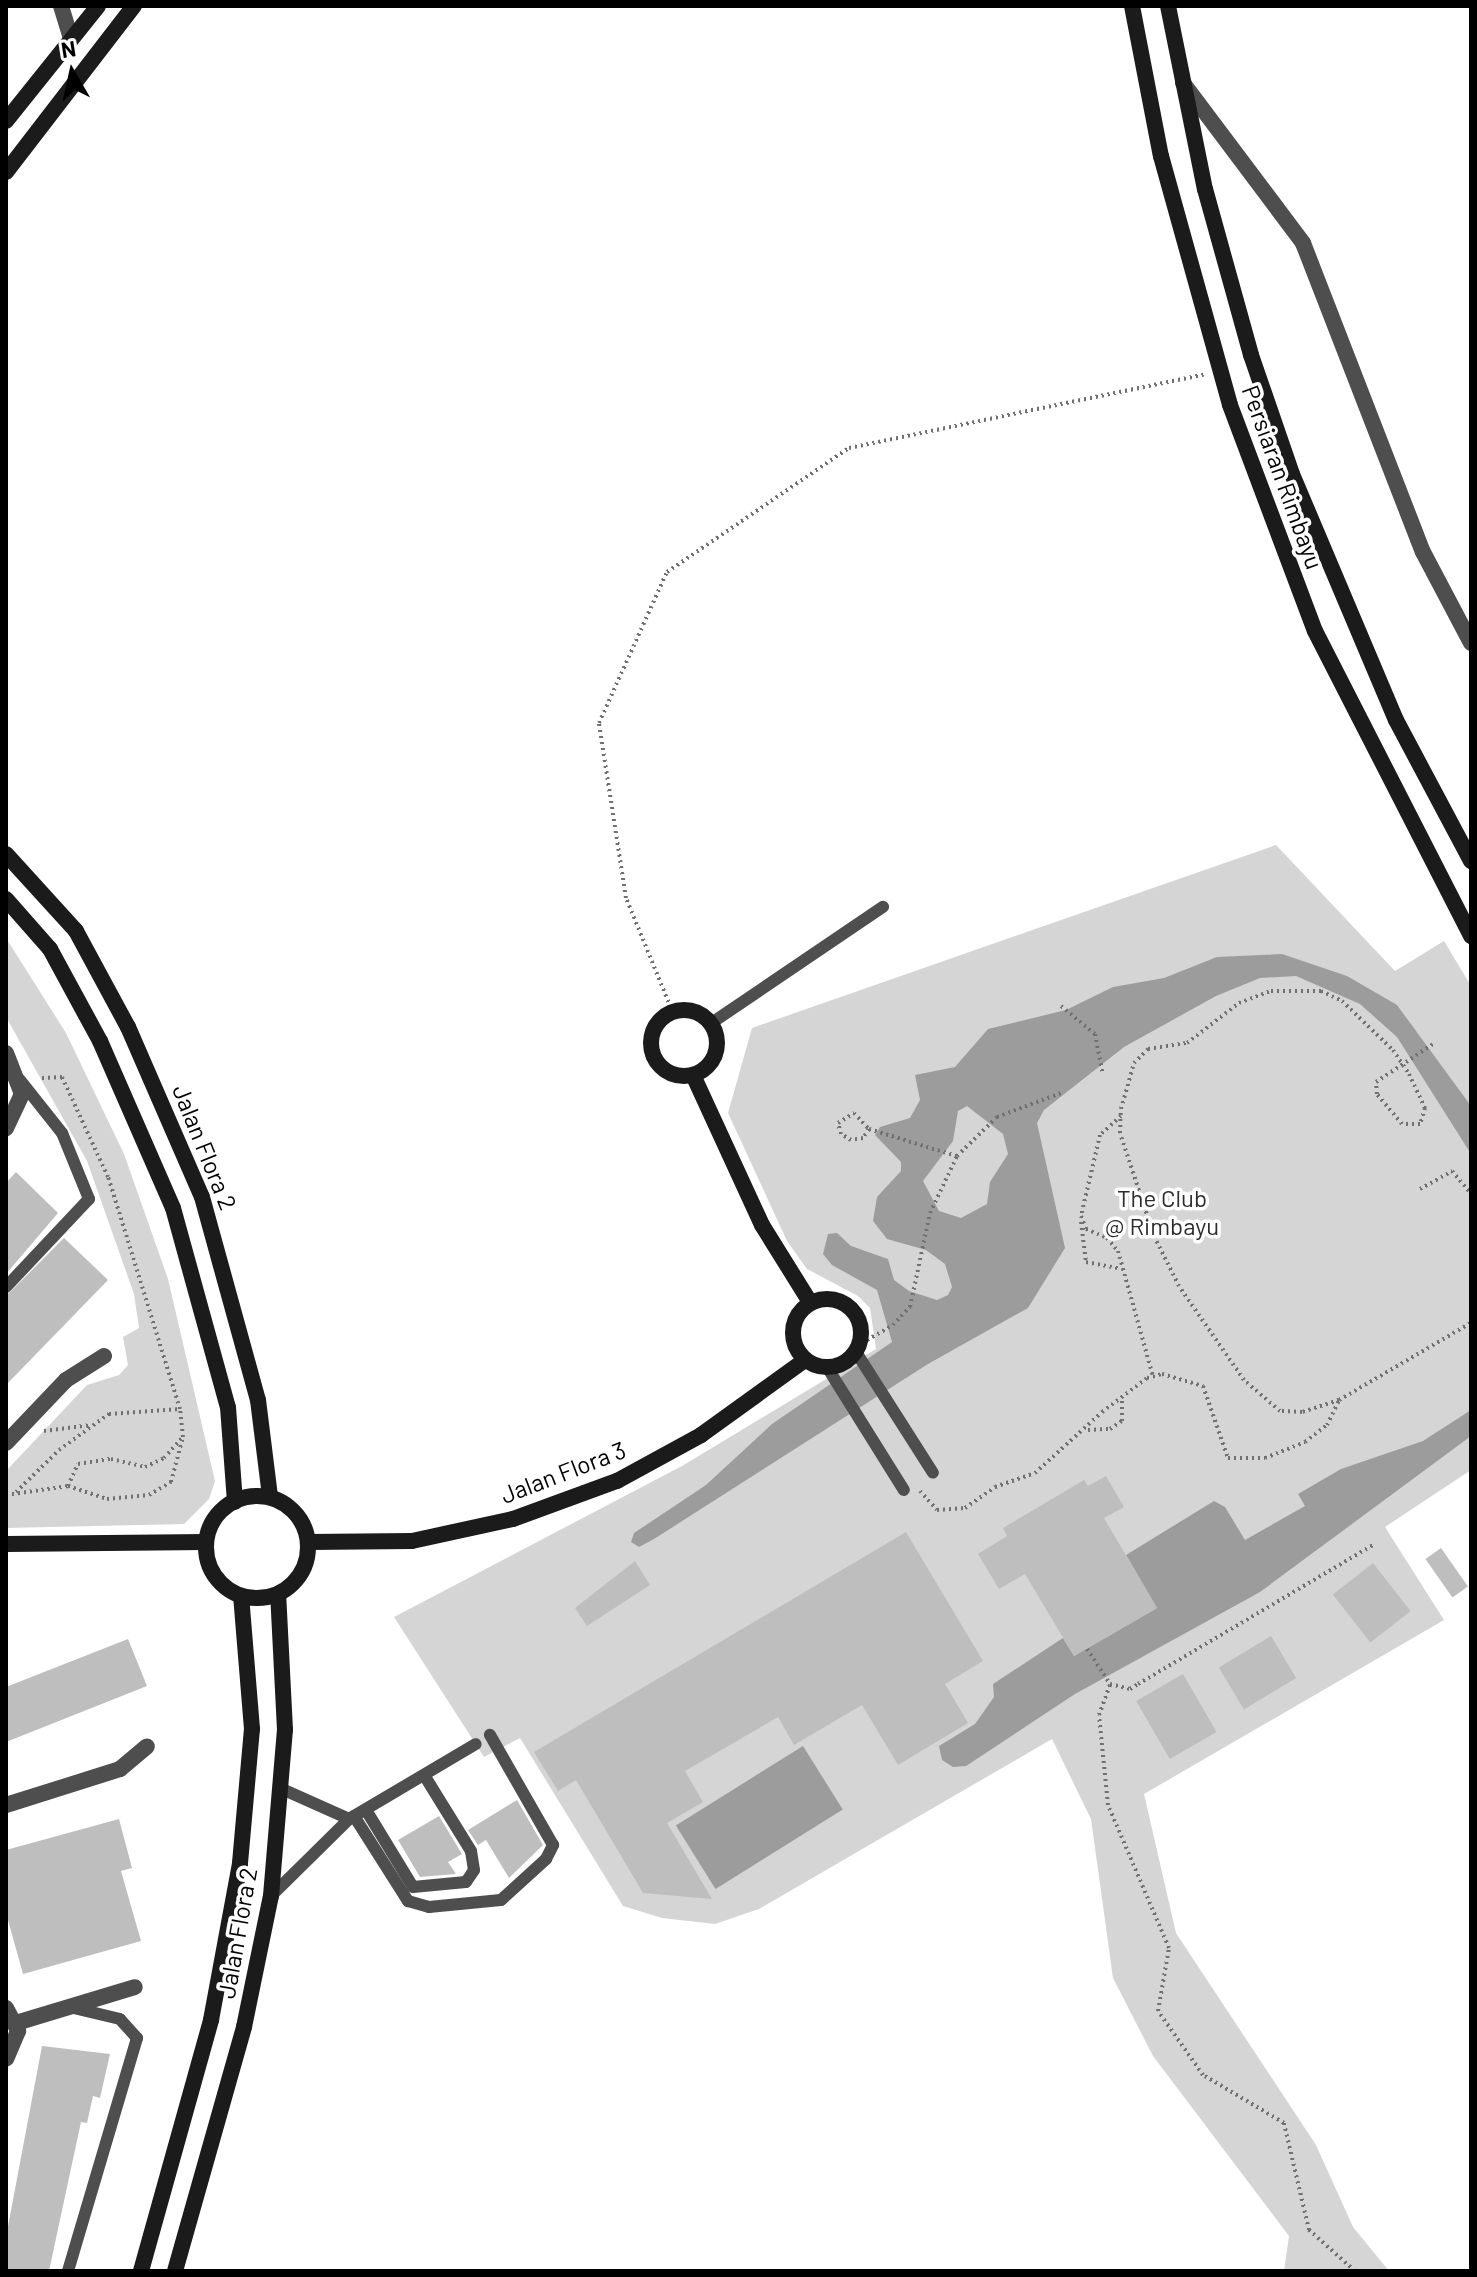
<!DOCTYPE html>
<html>
<head>
<meta charset="utf-8">
<style>
	body { margin:0 }
	#map { position:relative; width:1477px; height:2277px; overflow:hidden; background:#fff; font-family:Barlow,sans-serif }
	div>[style] { position:absolute }
	[style*='--x'] { left:calc(var(--x)*1px); top:calc(var(--y)*1px); width:calc(var(--w)*1px); rotate:calc(var(--a)*1deg) }
	.green>* { inset:0; background:#d5d5d5 }
	.water>* { inset:0; background:#9c9c9c; transform-origin:0 0 }
	.building>* { inset:0; background:#bebebe; transform-origin:0 0 }
	.path>* { height:4px; margin-top:-2px; transform-origin:0; background:repeating-linear-gradient(90deg,#707070 0 2px,transparent 0 6px) }
	.lane>* { height:12px; margin:-6px; padding:0 6px; transform-origin:6px; border-radius:6px; background:#4e4e4e }
	.street>* { height:16px; margin:-8px; padding:0 8px; transform-origin:8px; border-radius:8px; background:#4e4e4e }
	.secondary>* { height:16px; margin:-8px; padding:0 8px; transform-origin:8px; border-radius:8px; background:#1b1b1b }
	.secondary>.ring { margin:-8px; padding:0; box-sizing:content-box; background:none; border:16px solid #1b1b1b; border-radius:50% }
	.path-bridge>* { height:4px; margin-top:-2px; transform-origin:0; background:repeating-linear-gradient(90deg,#707070 0 2px,transparent 0 6px) }
	span { translate:-50% -50%; white-space:nowrap; text-align:center; line-height:1.15; -webkit-text-stroke:7px #fff; paint-order:stroke }
	.street-label { font-size:24px; color:#000 }
	.park-label { font-size:24px; color:#2c2c2c }
	.frame { position:absolute; inset:0; border:8px solid #000; pointer-events:none }
	.north { position:absolute; left:32px; top:32px; width:80px; height:80px; -webkit-text-stroke:6px #fff; paint-order:stroke; rotate:351deg; font-size:22px; font-weight:700; line-height:32px; text-align:center; color:#000 }
	.north::after { content:''; display:block; margin:auto; width:28px; height:36px; background:#000; clip-path:polygon(50% 0,100% 100%,50% 72%,0 100%) }
</style>
</head>
<body>
<div id="map">
	<div class="green">
		<i style="clip-path:polygon(1276px 845px,1395px 971px,1444px 941px,1471px 986px,1471px 1470px,1385px 1527px,1444px 1620px,1144px 1794px,1176px 1933px,1316px 2145px,1353px 2227px,1389px 2271px,1284px 2271px,1289px 2236px,1153px 2056px,1113px 1978px,1091px 1819px,1052px 1739px,759px 1909px,715px 1924px,662px 1918px,623px 1906px,520px 1738px,484px 1757px,394px 1617px,682px 1466px,876px 1349px,870px 1308px,858px 1296px,807px 1269px,787px 1241px,728px 1113px,752px 1028px)"></i>
		<i style="clip-path:polygon(6px 938px,66px 1033px,124px 1154px,168px 1279px,215px 1481px,209px 1499px,184px 1524px,6px 1528px,6px 1471px,87px 1385px,119px 1375px,128px 1365px,123px 1337px,139px 1328px,134px 1294px,87px 1161px,6px 1017px)"></i>
	</div>
	<div class="water">
		<i style="clip-path:polygon(evenodd,1282px 954px,1347px 976px,1397px 1005px,1471px 1106px,1471px 1154px,1397px 1037px,1360px 1004px,1296px 976px,1260px 978px,1216px 996px,1124px 1047px,1044px 1110px,1037px 1123px,1065px 1248px,1028px 1308px,928px 1364px,654px 1539px,639px 1547px,631px 1542px,634px 1533px,706px 1485px,772px 1424px,892px 1342px,877px 1290px,832px 1265px,823px 1254px,828px 1234px,837px 1233px,851px 1246px,888px 1259px,894px 1280px,909px 1291px,937px 1300px,948px 1295px,952px 1287px,945px 1264px,926px 1250px,887px 1239px,873px 1221px,877px 1197px,901px 1171px,901px 1162px,875px 1135px,880px 1127px,910px 1118px,920px 1100px,915px 1075px,955px 1067px,988px 1029px,1066px 1010px,1113px 987px,1164px 978px,1217px 957px,1282px 954px,967px 1106px,1003px 1134px,1008px 1154px,990px 1182px,987px 1204px,961px 1218px,939px 1211px,923px 1181px,953px 1141px,958px 1111px,967px 1106px)"></i>
		<i style="clip-path:polygon(1471px 1410px,1471px 1436px,1260px 1592px,1075px 1694px,966px 1766px,953px 1767px,942px 1760px,939px 1746px,975px 1724px,994px 1697px,993px 1684px,1063px 1638px,1074px 1656px,1157px 1608px,1126px 1555px,1214px 1501px,1225px 1507px,1245px 1540px,1305px 1506px,1298px 1494px,1341px 1469px,1423px 1441px)"></i>
		<i style="left:803px;top:1746px;width:75px;height:150px;rotate:58deg"></i>
	</div>
	<div class="building">
		<i style="clip-path:polygon(16px 1172px,58px 1213px,6px 1274px,6px 1183px)"></i>
		<i style="clip-path:polygon(64px 1238px,108px 1280px,6px 1385px,6px 1296px)"></i>
		<i style="clip-path:polygon(1106px 1476px,1124px 1507px,1104px 1518px,1157px 1608px,1074px 1656px,1025px 1574px,999px 1589px,978px 1554px,1007px 1536px,1003px 1528px,1084px 1480px,1088px 1486px)"></i>
		<i style="clip-path:polygon(906px 1532px,983px 1661px,945px 1684px,968px 1723px,898px 1765px,862px 1705px,794px 1745px,778px 1717px,685px 1771px,703px 1802px,667px 1823px,712px 1899px,643px 1893px,576px 1780px,558px 1791px,534px 1752px)"></i>
		<i style="left:1441px;top:1548px;width:47px;height:19px;rotate:55deg"></i>
		<i style="clip-path:polygon(635px 1561px,650px 1585px,587px 1626px,575px 1608px)"></i>
		<i style="left:1373px;top:1563px;width:61px;height:51px;rotate:52deg"></i>
		<i style="left:1271px;top:1636px;width:49px;height:61px;rotate:59deg"></i>
		<i style="clip-path:polygon(128px 1639px,147px 1686px,6px 1742px,6px 1687px)"></i>
		<i style="left:1183px;top:1674px;width:67px;height:54px;rotate:60deg"></i>
		<i style="clip-path:polygon(517px 1800px,543px 1845px,509px 1878px,486px 1840px,478px 1845px,468px 1830px)"></i>
		<i style="clip-path:polygon(439px 1816px,462px 1854px,448px 1862px,456px 1874px,420px 1877px,398px 1840px)"></i>
		<i style="clip-path:polygon(119px 1819px,132px 1868px,121px 1871px,141px 1941px,23px 1974px,6px 1913px,6px 1850px)"></i>
		<i style="clip-path:polygon(42px 2046px,110px 2054px,100px 2098px,93px 2096px,87px 2123px,81px 2122px,49px 2271px,6px 2271px,6px 2237px)"></i>
	</div>
	<div class="path">
		<i style="--x:1061;--y:1006;--w:44;--a:39.5"></i>
		<i style="--x:1095;--y:1034;--w:38;--a:79"></i>
		<i style="--x:673;--y:1013;--w:124;--a:-112.2"></i>
		<i style="--x:626;--y:898;--w:177;--a:-98.8"></i>
		<i style="--x:599;--y:723;--w:166;--a:-65.8"></i>
		<i style="--x:667;--y:572;--w:220;--a:-34.3"></i>
		<i style="--x:849;--y:448;--w:364;--a:-11.7"></i>
		<i style="--x:1409;--y:1074;--w:38;--a:65"></i>
		<i style="--x:1425;--y:1108;--w:17;--a:107"></i>
		<i style="--x:1420;--y:1124;--w:18;--a:180"></i>
		<i style="--x:1402;--y:1124;--w:39;--a:-130"></i>
		<i style="--x:1377;--y:1094;--w:12;--a:-95"></i>
		<i style="--x:1376;--y:1082;--w:72;--a:-33.7"></i>
		<i style="--x:1121;--y:1116;--w:28;--a:138"></i>
		<i style="--x:1100;--y:1135;--w:83;--a:103.2"></i>
		<i style="--x:1081;--y:1216;--w:14;--a:69"></i>
		<i style="--x:1086;--y:1229;--w:23;--a:23"></i>
		<i style="--x:1107;--y:1238;--w:17;--a:50"></i>
		<i style="--x:1118;--y:1251;--w:130;--a:74.4"></i>
		<i style="--x:869;--y:1129;--w:11;--a:124"></i>
		<i style="--x:863;--y:1138;--w:12;--a:171"></i>
		<i style="--x:851;--y:1140;--w:12;--a:-149"></i>
		<i style="--x:841;--y:1134;--w:11;--a:-105"></i>
		<i style="--x:838;--y:1123;--w:19;--a:-32"></i>
		<i style="--x:854;--y:1113;--w:22;--a:47"></i>
		<i style="--x:869;--y:1129;--w:92;--a:17.1"></i>
		<i style="--x:1420;--y:1189;--w:37;--a:-29"></i>
		<i style="--x:1452;--y:1171;--w:30;--a:50"></i>
		<i style="--x:1081;--y:1222;--w:40;--a:82.9"></i>
		<i style="--x:1086;--y:1262;--w:36;--a:11"></i>
		<i style="--x:867;--y:1340;--w:30;--a:-30"></i>
		<i style="--x:893;--y:1325;--w:25;--a:-47"></i>
		<i style="--x:910;--y:1307;--w:96;--a:-78"></i>
		<i style="--x:930;--y:1213;--w:63;--a:-64.7"></i>
		<i style="--x:957;--y:1156;--w:56;--a:-44.3"></i>
		<i style="--x:997;--y:1117;--w:68;--a:-20.6"></i>
		<i style="--x:1339;--y:1400;--w:39;--a:162"></i>
		<i style="--x:1302;--y:1412;--w:22;--a:-177"></i>
		<i style="--x:1280;--y:1411;--w:48;--a:-139.3"></i>
		<i style="--x:1244;--y:1380;--w:114;--a:-124.7"></i>
		<i style="--x:1179;--y:1286;--w:56;--a:-116.6"></i>
		<i style="--x:1154;--y:1236;--w:108;--a:-108.3"></i>
		<i style="--x:1120;--y:1133;--w:24;--a:-88"></i>
		<i style="--x:1121;--y:1109;--w:48;--a:-74.2"></i>
		<i style="--x:1134;--y:1063;--w:20;--a:-45"></i>
		<i style="--x:1148;--y:1049;--w:39;--a:-9"></i>
		<i style="--x:1187;--y:1043;--w:66;--a:-37.6"></i>
		<i style="--x:1239;--y:1003;--w:34;--a:-21"></i>
		<i style="--x:1271;--y:991;--w:50;--a:0"></i>
		<i style="--x:1321;--y:991;--w:23;--a:25"></i>
		<i style="--x:1342;--y:1001;--w:71;--a:43.9"></i>
		<i style="--x:1088;--y:1430;--w:22;--a:-3"></i>
		<i style="--x:1110;--y:1429;--w:14;--a:-34"></i>
		<i style="--x:1122;--y:1421;--w:20;--a:-90"></i>
		<i style="--x:44;--y:1431;--w:47;--a:-7.3"></i>
		<i style="--x:68;--y:1486;--w:24;--a:-66"></i>
		<i style="--x:78;--y:1464;--w:33;--a:-9"></i>
		<i style="--x:111;--y:1459;--w:35;--a:13"></i>
		<i style="--x:145;--y:1467;--w:21;--a:-25"></i>
		<i style="--x:164;--y:1458;--w:28;--a:-48"></i>
		<i style="--x:920;--y:1491;--w:25;--a:48"></i>
		<i style="--x:937;--y:1510;--w:28;--a:-4"></i>
		<i style="--x:965;--y:1508;--w:37;--a:-35"></i>
		<i style="--x:995;--y:1487;--w:42;--a:-19.3"></i>
		<i style="--x:1035;--y:1473;--w:91;--a:-42.3"></i>
		<i style="--x:1102;--y:1412;--w:56;--a:-37.1"></i>
		<i style="--x:1147;--y:1378;--w:16;--a:-15"></i>
		<i style="--x:1162;--y:1374;--w:43;--a:16.3"></i>
		<i style="--x:1203;--y:1386;--w:76;--a:70.9"></i>
		<i style="--x:1228;--y:1458;--w:37;--a:0"></i>
		<i style="--x:1265;--y:1458;--w:43;--a:-21.8"></i>
		<i style="--x:1305;--y:1442;--w:28;--a:-38"></i>
		<i style="--x:1327;--y:1425;--w:28;--a:-64"></i>
		<i style="--x:1339;--y:1400;--w:153;--a:-30.3"></i>
		<i style="--x:16;--y:1492;--w:60;--a:-44.3"></i>
		<i style="--x:59;--y:1450;--w:62;--a:-35.8"></i>
		<i style="--x:109;--y:1414;--w:71;--a:-4"></i>
		<i style="--x:6;--y:1495;--w:63;--a:-8.3"></i>
		<i style="--x:68;--y:1486;--w:41;--a:18.4"></i>
		<i style="--x:107;--y:1499;--w:42;--a:-5.4"></i>
		<i style="--x:149;--y:1495;--w:26;--a:-31"></i>
		<i style="--x:171;--y:1482;--w:47;--a:-75.1"></i>
		<i style="--x:183;--y:1437;--w:28;--a:-96"></i>
		<i style="--x:180;--y:1409;--w:243;--a:-107.2"></i>
		<i style="--x:108;--y:1177;--w:110;--a:-114.7"></i>
		<i style="--x:62;--y:1077;--w:22;--a:177"></i>
		<i style="--x:1087;--y:1649;--w:42;--a:56.7"></i>
		<i style="--x:1355;--y:2271;--w:62;--a:-138.3"></i>
		<i style="--x:1309;--y:2230;--w:110;--a:-103.2"></i>
		<i style="--x:1284;--y:2123;--w:94;--a:-149.3"></i>
		<i style="--x:1203;--y:2075;--w:78;--a:-125.1"></i>
		<i style="--x:1158;--y:2011;--w:64;--a:-80.1"></i>
		<i style="--x:1169;--y:1948;--w:155;--a:-113.1"></i>
		<i style="--x:1108;--y:1805;--w:90;--a:-95.7"></i>
		<i style="--x:1099;--y:1715;--w:33;--a:-70"></i>
		<i style="--x:1110;--y:1684;--w:21;--a:14"></i>
		<i style="--x:1130;--y:1689;--w:9;--a:-32"></i>
		<i style="--x:1138;--y:1684;--w:275;--a:-30.6"></i>
	</div>
	<div class="lane">
		<i style="--x:710;--y:1024;--w:209;--a:-34.1"></i>
		<i style="--x:6;--y:1287;--w:121;--a:-46.7"></i>
		<i style="--x:89;--y:1199;--w:71;--a:-112.2"></i>
		<i style="--x:62;--y:1133;--w:68;--a:-128.4"></i>
		<i style="--x:856;--y:1352;--w:143;--a:57.5"></i>
		<i style="--x:827;--y:1367;--w:145;--a:58"></i>
		<i style="--x:282;--y:1789;--w:73;--a:24.1"></i>
		<i style="--x:366;--y:1810;--w:90;--a:58.6"></i>
		<i style="--x:413;--y:1887;--w:53;--a:-5.4"></i>
		<i style="--x:466;--y:1882;--w:14;--a:-56"></i>
		<i style="--x:474;--y:1870;--w:19;--a:-99"></i>
		<i style="--x:471;--y:1851;--w:89;--a:-121.7"></i>
		<i style="--x:354;--y:1816;--w:101;--a:57.6"></i>
		<i style="--x:408;--y:1901;--w:22;--a:16"></i>
		<i style="--x:429;--y:1907;--w:72;--a:-5.6"></i>
		<i style="--x:501;--y:1900;--w:61;--a:-42.3"></i>
		<i style="--x:546;--y:1859;--w:16;--a:-63"></i>
		<i style="--x:553;--y:1845;--w:127;--a:-119.8"></i>
		<i style="--x:271;--y:1896;--w:110;--a:-44.6"></i>
		<i style="--x:349;--y:1819;--w:147;--a:-30.6"></i>
		<i style="--x:68;--y:2271;--w:243;--a:-73.5"></i>
		<i style="--x:137;--y:2038;--w:25;--a:-132"></i>
		<i style="--x:120;--y:2019;--w:51;--a:-166.5"></i>
	</div>
	<div class="street">
		<i style="--x:61;--y:6;--w:34;--a:73"></i>
		<i style="--x:1183;--y:83;--w:200;--a:53.1"></i>
		<i style="--x:1303;--y:243;--w:331;--a:68.8"></i>
		<i style="--x:1423;--y:552;--w:103;--a:62.2"></i>
		<i style="--x:6;--y:1053;--w:44;--a:68.7"></i>
		<i style="--x:22;--y:1094;--w:38;--a:115"></i>
		<i style="--x:6;--y:1443;--w:87;--a:-46.4"></i>
		<i style="--x:66;--y:1380;--w:45;--a:-32.3"></i>
		<i style="--x:6;--y:1805;--w:120;--a:-17.5"></i>
		<i style="--x:120;--y:1769;--w:35;--a:-40"></i>
		<i style="--x:6;--y:2008;--w:26;--a:62"></i>
		<i style="--x:18;--y:2031;--w:30;--a:113"></i>
		<i style="--x:16;--y:2023;--w:124;--a:-16.8"></i>
	</div>
	<div class="secondary">
		<i style="--x:1132;--y:6;--w:153;--a:79.1"></i>
		<i style="--x:1161;--y:156;--w:258;--a:74.5"></i>
		<i style="--x:1230;--y:405;--w:241;--a:69.4"></i>
		<i style="--x:1315;--y:631;--w:343;--a:62.9"></i>
		<i style="--x:1168;--y:6;--w:187;--a:78.6"></i>
		<i style="--x:1205;--y:189;--w:172;--a:74.5"></i>
		<i style="--x:1251;--y:355;--w:126;--a:71"></i>
		<i style="--x:1292;--y:474;--w:267;--a:67.1"></i>
		<i style="--x:1396;--y:720;--w:160;--a:62"></i>
		<i style="--x:6;--y:121;--w:147;--a:-51.3"></i>
		<i style="--x:6;--y:172;--w:210;--a:-52.4"></i>
		<i style="--x:6;--y:854;--w:104;--a:47.7"></i>
		<i style="--x:76;--y:931;--w:109;--a:61.6"></i>
		<i style="--x:128;--y:1027;--w:185;--a:66.5"></i>
		<i style="--x:202;--y:1197;--w:211;--a:74.6"></i>
		<i style="--x:258;--y:1400;--w:98;--a:82.9"></i>
		<i style="--x:6;--y:899;--w:67;--a:48.7"></i>
		<i style="--x:50;--y:949;--w:105;--a:61.5"></i>
		<i style="--x:100;--y:1041;--w:182;--a:66.4"></i>
		<i style="--x:173;--y:1208;--w:206;--a:74.6"></i>
		<i style="--x:228;--y:1407;--w:95;--a:85.8"></i>
		<i class="ring" style="left:651px;top:1010px;width:50px;height:50px"></i>
		<i style="--x:693;--y:1075;--w:165;--a:65.3"></i>
		<i style="--x:762;--y:1225;--w:91;--a:58.1"></i>
		<i class="ring" style="left:793px;top:1299px;width:52px;height:52px"></i>
		<i class="ring" style="left:206px;top:1496px;width:86px;height:86px"></i>
		<i style="--x:308;--y:1542;--w:104;--a:-0.6"></i>
		<i style="--x:412;--y:1541;--w:103;--a:-12.3"></i>
		<i style="--x:513;--y:1519;--w:111;--a:-20.1"></i>
		<i style="--x:617;--y:1481;--w:96;--a:-28.7"></i>
		<i style="--x:701;--y:1435;--w:128;--a:-35.8"></i>
		<i style="--x:6;--y:1544;--w:200;--a:-0.6"></i>
		<i style="--x:141;--y:2271;--w:261;--a:-74.4"></i>
		<i style="--x:211;--y:2020;--w:160;--a:-79.5"></i>
		<i style="--x:240;--y:1863;--w:135;--a:-84.9"></i>
		<i style="--x:252;--y:1729;--w:133;--a:-94.7"></i>
		<i style="--x:175;--y:2271;--w:254;--a:-74.2"></i>
		<i style="--x:244;--y:2027;--w:134;--a:-78.4"></i>
		<i style="--x:271;--y:1896;--w:167;--a:-85.2"></i>
		<i style="--x:285;--y:1730;--w:136;--a:-92.9"></i>
	</div>
	<div class="path-bridge">
		<i style="--x:1393;--y:1050;--w:29;--a:56"></i>
	</div>
	<div class="street-label">
		<span style="left:1283px;top:477px;rotate:70deg">Persiaran Rimbayu</span>
		<span style="left:205px;top:1147px;rotate:68deg">Jalan Flora 2</span>
		<span style="left:563px;top:1472px;rotate:-21deg">Jalan Flora 3</span>
		<span style="left:237px;top:1933px;rotate:-80deg">Jalan Flora 2</span>
	</div>
	<div class="park-label">
		<span style="left:1162px;top:1212px">The Club<br>@ Rimbayu</span>
	</div>
	<div class="frame"></div>
	<div class="north">N</div>
</div>
</body>
</html>
